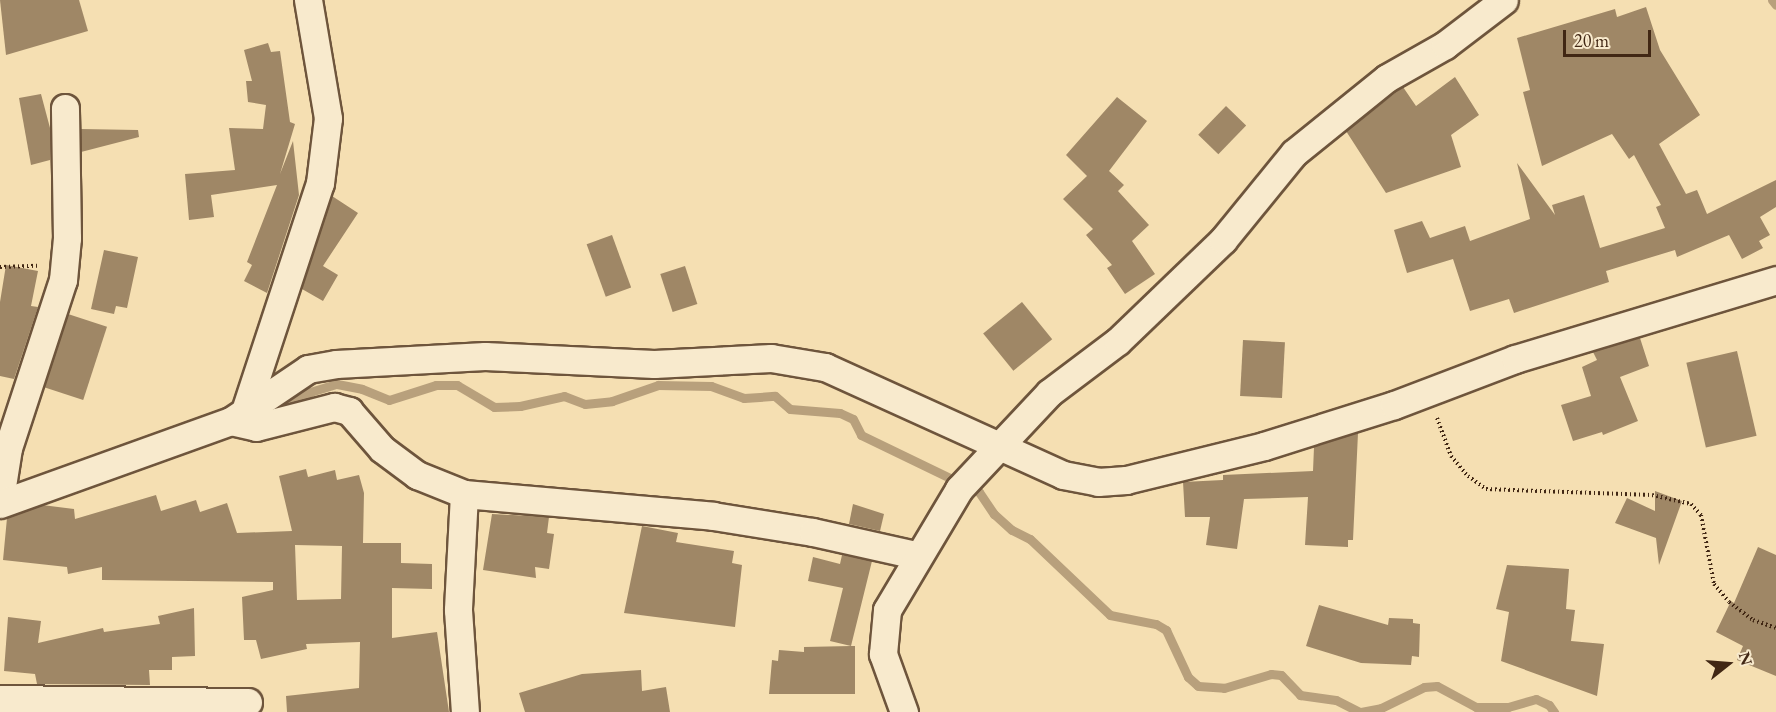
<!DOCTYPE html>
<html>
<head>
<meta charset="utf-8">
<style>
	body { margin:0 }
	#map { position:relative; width:1776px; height:712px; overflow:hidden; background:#f5dfb2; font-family:"EB Garamond",serif }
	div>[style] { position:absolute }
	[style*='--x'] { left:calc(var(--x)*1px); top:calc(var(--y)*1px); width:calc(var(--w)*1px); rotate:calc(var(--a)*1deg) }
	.stream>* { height:9px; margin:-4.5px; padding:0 4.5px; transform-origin:4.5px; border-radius:4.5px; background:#b8a07c }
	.building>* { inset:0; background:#9f8766; transform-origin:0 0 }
	.path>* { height:4px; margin-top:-2px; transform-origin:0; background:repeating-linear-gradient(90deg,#412714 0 1.5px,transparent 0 4.5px) }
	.roads { filter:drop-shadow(2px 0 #6e553c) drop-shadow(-2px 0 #6e553c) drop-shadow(0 2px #6e553c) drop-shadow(0 -2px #6e553c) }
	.minor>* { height:27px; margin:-13.5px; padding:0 13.5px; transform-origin:13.5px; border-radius:13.5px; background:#f8eacd }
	span { translate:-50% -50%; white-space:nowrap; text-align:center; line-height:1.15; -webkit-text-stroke:4.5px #f8eacd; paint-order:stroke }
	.north { position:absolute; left:1698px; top:634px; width:60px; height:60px; -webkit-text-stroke:4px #f8eacd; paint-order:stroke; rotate:73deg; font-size:16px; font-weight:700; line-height:24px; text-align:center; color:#412714 }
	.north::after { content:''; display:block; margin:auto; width:21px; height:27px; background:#412714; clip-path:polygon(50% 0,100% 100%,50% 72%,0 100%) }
	.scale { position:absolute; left:1563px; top:30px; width:88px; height:27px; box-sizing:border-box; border:3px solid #412714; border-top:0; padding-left:8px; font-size:18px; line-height:21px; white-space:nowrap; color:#412714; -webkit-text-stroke:4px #f8eacd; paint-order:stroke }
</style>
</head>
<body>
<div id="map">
	<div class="stream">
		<i style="--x:1772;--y:0;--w:6;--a:51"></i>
		<i style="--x:284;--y:409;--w:31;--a:-33"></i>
		<i style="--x:310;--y:392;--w:28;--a:-17"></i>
		<i style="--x:337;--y:384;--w:25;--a:11"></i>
		<i style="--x:362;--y:389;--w:29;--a:22"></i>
		<i style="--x:389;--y:400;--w:49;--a:-17.7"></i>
		<i style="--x:436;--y:385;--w:21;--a:0"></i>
		<i style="--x:457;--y:385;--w:43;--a:30.7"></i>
		<i style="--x:494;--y:407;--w:26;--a:-2"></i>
		<i style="--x:520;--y:406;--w:45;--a:-12.8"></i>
		<i style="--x:564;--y:396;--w:22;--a:21"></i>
		<i style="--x:585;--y:404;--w:27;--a:-6"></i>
		<i style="--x:612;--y:401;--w:49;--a:-19.2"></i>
		<i style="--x:658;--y:385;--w:53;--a:1.1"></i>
		<i style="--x:711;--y:386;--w:35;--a:20"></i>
		<i style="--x:744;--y:398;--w:31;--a:-4"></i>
		<i style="--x:775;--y:396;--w:20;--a:41"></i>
		<i style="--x:790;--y:409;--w:50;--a:4.6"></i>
		<i style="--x:840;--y:413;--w:14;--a:25"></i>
		<i style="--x:853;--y:419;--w:18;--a:63"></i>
		<i style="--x:861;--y:435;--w:131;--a:25.8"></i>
		<i style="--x:979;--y:492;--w:27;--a:56"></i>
		<i style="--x:994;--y:514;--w:24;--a:42"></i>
		<i style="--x:1012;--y:530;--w:20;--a:27"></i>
		<i style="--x:1030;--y:539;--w:110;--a:43.5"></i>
		<i style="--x:1110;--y:615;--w:47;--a:11.1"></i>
		<i style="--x:1156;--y:624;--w:12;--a:31"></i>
		<i style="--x:1166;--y:630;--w:52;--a:64.9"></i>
		<i style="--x:1188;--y:677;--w:13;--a:42"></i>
		<i style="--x:1198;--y:686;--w:26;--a:4"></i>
		<i style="--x:1224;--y:688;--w:49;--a:-16.6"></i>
		<i style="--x:1271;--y:674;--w:10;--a:6"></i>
		<i style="--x:1281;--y:675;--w:28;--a:46"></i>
		<i style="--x:1300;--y:695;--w:36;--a:8"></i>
		<i style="--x:1336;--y:700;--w:27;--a:27"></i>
		<i style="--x:1361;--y:712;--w:20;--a:-11"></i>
		<i style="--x:1381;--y:708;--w:48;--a:-26"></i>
		<i style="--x:1424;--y:687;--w:13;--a:-4"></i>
		<i style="--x:1437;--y:686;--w:44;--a:28.3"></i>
		<i style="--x:1476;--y:707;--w:32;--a:0"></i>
		<i style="--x:1508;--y:707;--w:29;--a:-16"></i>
		<i style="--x:1536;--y:699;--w:14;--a:25"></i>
		<i style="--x:1549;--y:705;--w:9;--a:54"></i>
	</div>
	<div class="building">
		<i style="clip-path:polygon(0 0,79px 0,88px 31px,6px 55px)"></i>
		<i style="clip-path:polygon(1646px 7px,1660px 50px,1700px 115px,1659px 144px,1686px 194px,1697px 190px,1707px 214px,1776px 180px,1776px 207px,1760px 217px,1770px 235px,1759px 241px,1763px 248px,1742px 259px,1729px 235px,1677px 257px,1675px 250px,1606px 271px,1609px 282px,1514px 313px,1509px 299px,1470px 311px,1453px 259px,1407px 273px,1394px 230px,1422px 221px,1430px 238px,1465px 226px,1470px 241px,1530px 219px,1517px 163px,1555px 215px,1552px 205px,1584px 195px,1600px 248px,1665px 228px,1656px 207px,1661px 205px,1634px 155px,1629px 159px,1612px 134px,1542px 166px,1523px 92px,1530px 90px,1517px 38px,1615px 9px,1617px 17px)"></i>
		<i style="clip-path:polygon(268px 43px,271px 52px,280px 51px,290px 122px,295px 124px,280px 174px,293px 141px,299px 195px,267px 293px,244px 281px,252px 265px,247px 262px,277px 185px,211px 195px,214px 217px,189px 220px,185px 174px,235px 170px,229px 128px,263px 129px,266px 105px,248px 102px,246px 81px,252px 81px,244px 50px)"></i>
		<i style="clip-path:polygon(1455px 77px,1479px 115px,1451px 135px,1461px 167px,1386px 193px,1346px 131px,1403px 87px,1416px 106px)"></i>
		<i style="clip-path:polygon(41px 94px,50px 128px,50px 160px,31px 165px,19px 98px)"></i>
		<i style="clip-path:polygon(1117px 97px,1147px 121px,1109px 171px,1124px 185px,1118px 191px,1149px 225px,1132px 241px,1155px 274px,1125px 294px,1107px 268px,1112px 265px,1086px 235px,1093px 229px,1063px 199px,1087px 176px,1066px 155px)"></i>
		<i style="left:1226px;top:106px;width:28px;height:40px;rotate:44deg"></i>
		<i style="clip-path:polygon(81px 129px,138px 130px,139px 137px,81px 152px)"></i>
		<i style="clip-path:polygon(332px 196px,358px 213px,323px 266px,338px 275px,323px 301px,302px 289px)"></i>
		<i style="left:612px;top:235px;width:56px;height:27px;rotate:70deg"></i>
		<i style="clip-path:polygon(104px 250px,138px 257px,127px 308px,116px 306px,114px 314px,91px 309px)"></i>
		<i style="clip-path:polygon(6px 265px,38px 271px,31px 306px,38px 307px,14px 379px,0 376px,0 302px)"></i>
		<i style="left:685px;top:266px;width:40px;height:26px;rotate:72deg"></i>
		<i style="left:1022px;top:302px;width:48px;height:50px;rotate:51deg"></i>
		<i style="left:68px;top:314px;width:41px;height:77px;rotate:18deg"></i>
		<i style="clip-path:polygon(1640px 338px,1649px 366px,1620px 377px,1638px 421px,1603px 435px,1602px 432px,1573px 441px,1561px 405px,1591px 396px,1582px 367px,1597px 360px,1593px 352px)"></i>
		<i style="left:1243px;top:340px;width:42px;height:56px;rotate:3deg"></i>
		<i style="left:1737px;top:351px;width:87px;height:52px;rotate:77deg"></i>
		<i style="clip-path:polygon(1358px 433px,1353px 540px,1348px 540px,1348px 547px,1305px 545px,1308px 497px,1244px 499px,1237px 549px,1206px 545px,1210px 517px,1185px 517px,1183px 482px,1223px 480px,1223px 475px,1313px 471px,1314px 447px)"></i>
		<i style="clip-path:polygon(evenodd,306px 469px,308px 477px,335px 470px,337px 480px,359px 475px,364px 493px,363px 543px,401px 543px,401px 563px,432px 564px,432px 589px,392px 588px,392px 638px,437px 632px,449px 712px,287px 712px,286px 696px,359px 688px,360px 642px,306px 644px,307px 649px,261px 659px,256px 640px,244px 640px,242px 597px,273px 590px,273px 582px,102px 580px,102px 567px,68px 574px,67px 567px,3px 560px,7px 518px,42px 505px,74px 509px,75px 519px,156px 495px,161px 511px,196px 500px,200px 512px,227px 503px,237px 533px,292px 531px,279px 476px,306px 469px,295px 545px,342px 546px,341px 599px,297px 600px,295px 545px)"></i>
		<i style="clip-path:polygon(1655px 491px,1682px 501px,1659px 565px,1656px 538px,1615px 523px,1627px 498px,1655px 511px)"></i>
		<i style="clip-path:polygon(853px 504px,884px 514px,880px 531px,849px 524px)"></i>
		<i style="clip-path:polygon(492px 514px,549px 517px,547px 533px,554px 534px,549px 569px,535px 567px,536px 578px,483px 570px)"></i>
		<i style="clip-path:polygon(642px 526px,678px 533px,676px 542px,734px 551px,732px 563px,742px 565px,735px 627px,624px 613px)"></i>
		<i style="clip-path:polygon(1758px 547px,1776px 555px,1776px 676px,1737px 660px,1743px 646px,1716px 632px,1731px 601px,1734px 603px)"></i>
		<i style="clip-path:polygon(842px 555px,872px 561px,851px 646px,855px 646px,855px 694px,769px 694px,772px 660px,778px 661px,779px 650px,804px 652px,804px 647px,851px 646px,830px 641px,843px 588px,808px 581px,813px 557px,840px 564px)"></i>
		<i style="clip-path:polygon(1507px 565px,1569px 569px,1566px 609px,1575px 610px,1571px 641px,1604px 644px,1597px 696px,1501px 661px,1509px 612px,1496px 609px)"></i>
		<i style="clip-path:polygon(1319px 605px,1388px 625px,1389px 618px,1413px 619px,1413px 623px,1420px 624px,1419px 657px,1412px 656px,1411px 665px,1361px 663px,1306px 646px)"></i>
		<i style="clip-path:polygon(194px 608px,195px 656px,172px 657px,172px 670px,149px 670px,150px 685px,37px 684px,35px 674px,4px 671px,8px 617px,41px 621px,38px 643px,103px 628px,104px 632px,160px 624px,158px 616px)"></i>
		<i style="clip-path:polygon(641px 670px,642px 691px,666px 687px,670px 712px,525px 712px,519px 693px,582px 674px)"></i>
	</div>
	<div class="path">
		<i style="--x:0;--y:267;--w:37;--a:-2"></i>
		<i style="--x:1437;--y:418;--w:40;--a:69.8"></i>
		<i style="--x:1451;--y:456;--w:26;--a:50"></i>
		<i style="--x:1468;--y:476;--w:22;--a:36"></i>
		<i style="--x:1486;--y:489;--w:166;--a:2.1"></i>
		<i style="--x:1652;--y:495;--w:40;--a:13"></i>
		<i style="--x:1691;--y:504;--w:15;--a:48"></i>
		<i style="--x:1701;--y:515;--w:70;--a:79.3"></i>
		<i style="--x:1714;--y:584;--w:23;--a:50"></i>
		<i style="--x:1729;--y:602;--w:30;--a:37"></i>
		<i style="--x:1753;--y:620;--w:24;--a:19"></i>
	</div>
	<div class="roads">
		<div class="minor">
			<i style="--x:244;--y:414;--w:243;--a:-71.8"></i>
			<i style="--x:320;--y:183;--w:65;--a:-83"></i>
			<i style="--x:328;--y:118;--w:120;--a:-99.6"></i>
			<i style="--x:231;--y:421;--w:26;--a:13"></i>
			<i style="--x:256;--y:427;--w:81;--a:-14.4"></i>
			<i style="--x:334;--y:407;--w:16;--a:15"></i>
			<i style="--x:349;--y:411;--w:50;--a:49"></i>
			<i style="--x:382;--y:449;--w:44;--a:36.6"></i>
			<i style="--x:417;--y:475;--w:51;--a:22"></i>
			<i style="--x:464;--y:494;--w:250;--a:5"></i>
			<i style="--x:713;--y:516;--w:101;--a:9.1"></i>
			<i style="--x:813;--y:532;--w:106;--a:12.6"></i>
			<i style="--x:464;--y:494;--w:116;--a:93"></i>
			<i style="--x:458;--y:610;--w:102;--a:86.1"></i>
			<i style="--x:0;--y:499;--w:52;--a:-81.1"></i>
			<i style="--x:8;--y:448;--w:177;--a:-71.9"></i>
			<i style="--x:63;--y:280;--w:42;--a:-84.6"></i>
			<i style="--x:67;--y:238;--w:130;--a:-90.9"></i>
			<i style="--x:0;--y:504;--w:245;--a:-19.8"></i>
			<i style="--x:231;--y:421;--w:93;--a:-34"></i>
			<i style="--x:308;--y:369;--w:28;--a:-10"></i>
			<i style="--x:336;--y:364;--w:149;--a:-3.1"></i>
			<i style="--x:485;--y:356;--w:169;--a:2.7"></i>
			<i style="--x:654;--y:364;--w:117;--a:-2.9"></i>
			<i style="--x:771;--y:358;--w:55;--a:9.5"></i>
			<i style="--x:825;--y:367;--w:261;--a:24.4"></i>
			<i style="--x:1063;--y:475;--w:36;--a:11"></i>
			<i style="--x:1098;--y:482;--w:28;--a:-4"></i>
			<i style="--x:1126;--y:480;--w:142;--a:-13.8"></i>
			<i style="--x:1264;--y:446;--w:136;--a:-17.5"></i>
			<i style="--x:1394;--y:405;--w:129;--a:-20.8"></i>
			<i style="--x:1515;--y:359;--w:273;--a:-16.8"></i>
			<i style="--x:0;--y:699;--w:248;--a:0.7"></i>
			<i style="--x:904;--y:712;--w:62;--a:-109.9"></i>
			<i style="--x:883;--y:654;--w:44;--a:-84.8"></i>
			<i style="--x:887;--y:610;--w:141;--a:-59.2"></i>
			<i style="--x:959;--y:489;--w:132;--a:-46.8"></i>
			<i style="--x:1049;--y:393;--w:86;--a:-37"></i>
			<i style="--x:1118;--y:341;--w:146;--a:-43.9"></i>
			<i style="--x:1223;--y:240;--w:112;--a:-50.8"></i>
			<i style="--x:1294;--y:153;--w:119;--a:-38.9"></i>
			<i style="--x:1387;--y:78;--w:67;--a:-29.6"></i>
			<i style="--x:1445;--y:45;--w:74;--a:-37.3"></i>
		</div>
	</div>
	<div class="north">N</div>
	<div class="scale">20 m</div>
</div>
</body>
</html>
